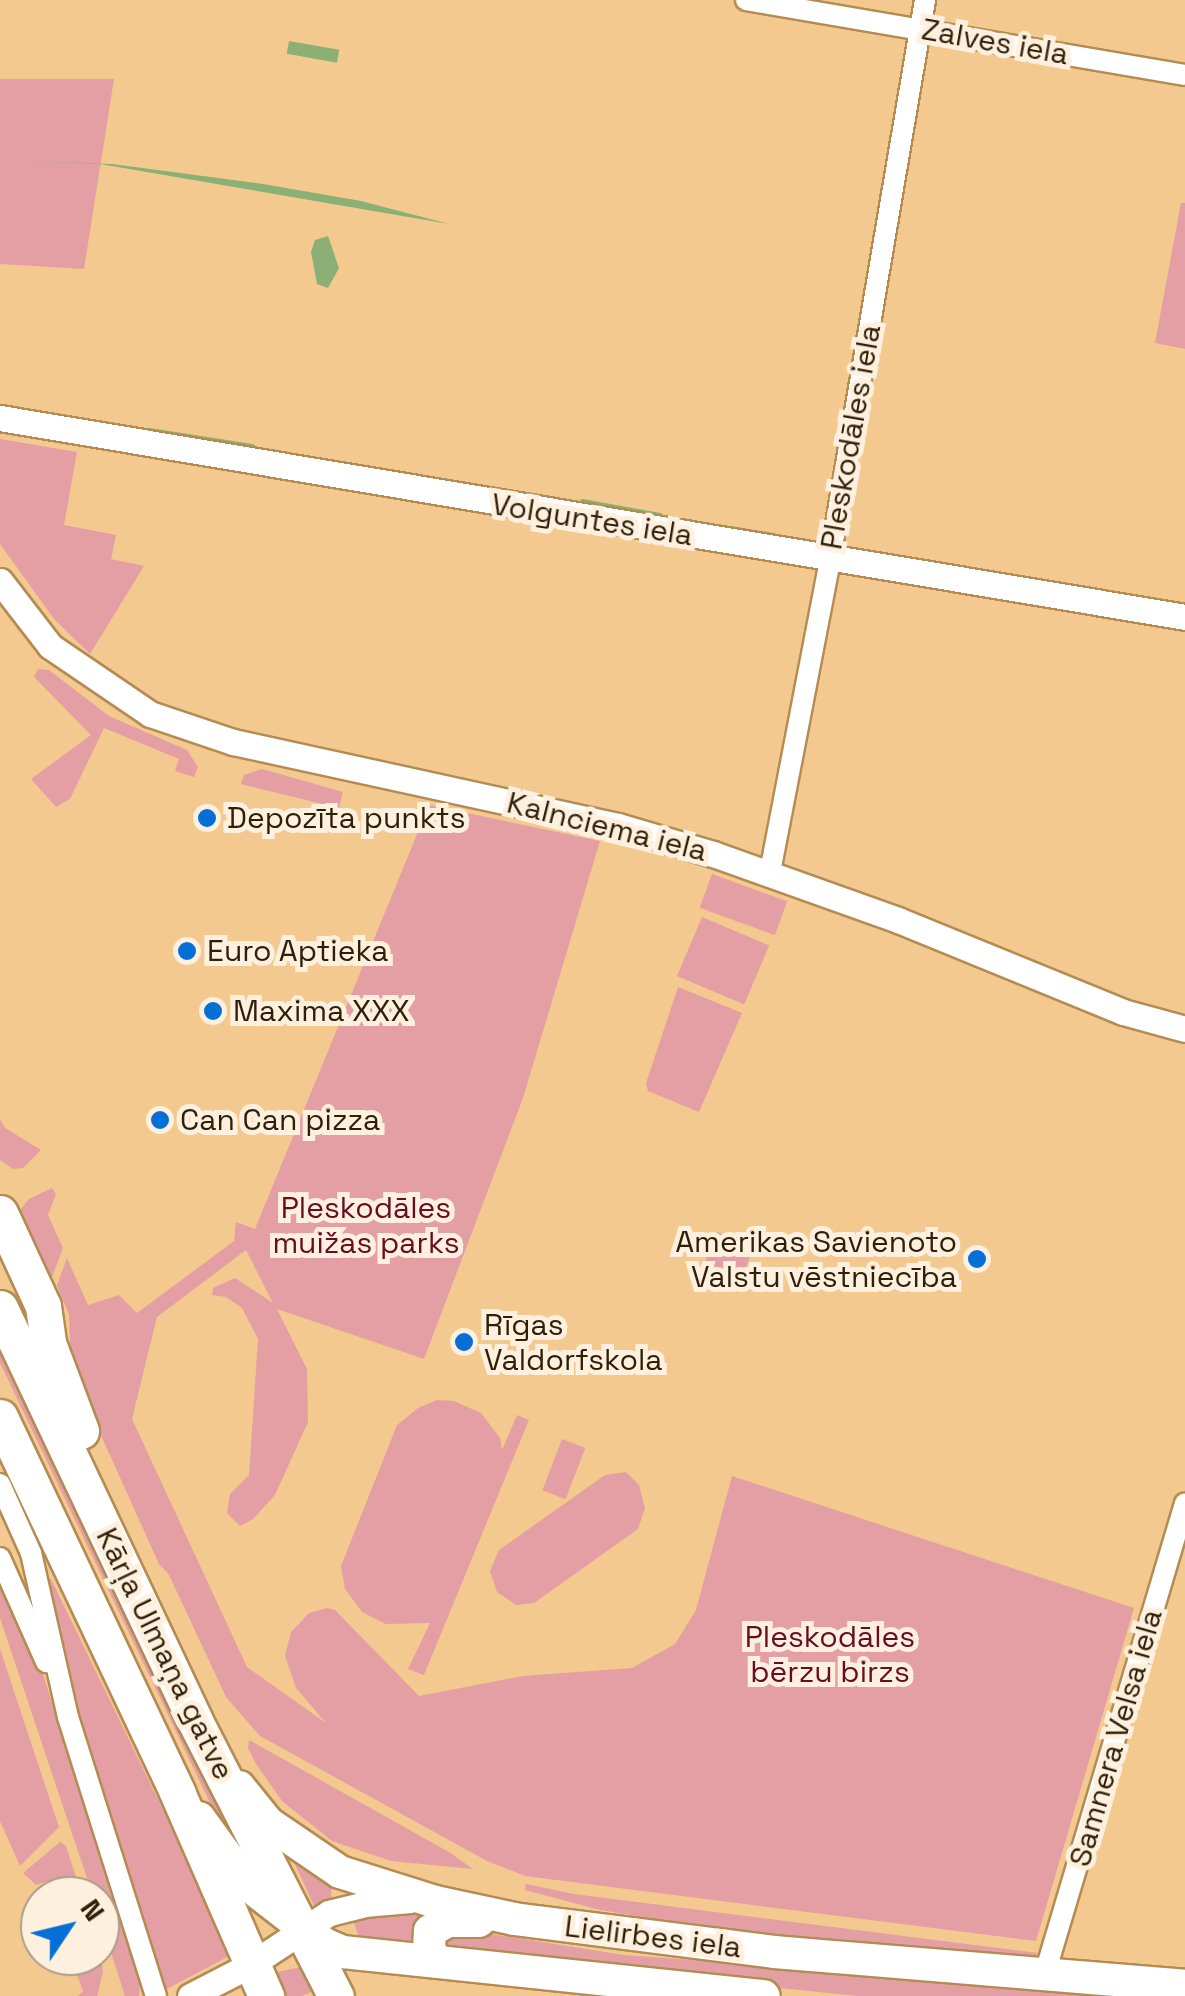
<!DOCTYPE html>
<html>
<head>
<meta charset="utf-8">
<style>
	body { margin:0 }
	#map { position:relative; width:1185px; height:1996px; overflow:hidden; background:#f4c98f; font-family:"Space Grotesk",sans-serif }
	div>[style] { position:absolute }
	[style*='--x'] { left:calc(var(--x)*1px); top:calc(var(--y)*1px); width:calc(var(--w)*1px); rotate:calc(var(--a)*1deg) }
	.green>* { inset:0; background:#e39fa3; transform-origin:0 0 }
	.water>* { inset:0; background:#8ab075; transform-origin:0 0 }
	.stream>* { height:5px; margin:-2.5px; padding:0 2.5px; transform-origin:2.5px; border-radius:2.5px; background:#8ab075 }
	.roads { filter:drop-shadow(2px 0 #b48c53) drop-shadow(-2px 0 #b48c53) drop-shadow(0 2px #b48c53) drop-shadow(0 -2px #b48c53) }
	.minor>* { height:20px; margin:-10px; padding:0 10px; transform-origin:10px; border-radius:10px; background:#fff }
	.tertiary>* { height:25px; margin:-12.5px; padding:0 12.5px; transform-origin:12.5px; border-radius:12.5px; background:#fff }
	.primary>* { height:32px; margin:-16px; padding:0 16px; transform-origin:16px; border-radius:16px; background:#fff }
	.trunk>* { height:35px; margin:-17.5px; padding:0 17.5px; transform-origin:17.5px; border-radius:17.5px; background:#fff }
	.dots>* { width:28px; height:28px; translate:-50% -50%; box-sizing:border-box; border:5px solid #fdf0df; border-radius:50% }
	span { translate:-50% -50%; white-space:nowrap; text-align:center; line-height:1.15; -webkit-text-stroke:10px #fdf0df; paint-order:stroke }
	.street-label { font-size:30px; color:#2f1f07 }
	.poi-label { font-size:30px; color:#2f1f07 }
	.left { translate:0 -50%; text-align:left }
	.right { translate:-100% -50%; text-align:right }
	.park-label { font-size:30px; color:#680c22 }
	.north { position:absolute; left:20px; top:1876px; width:100px; height:100px; box-sizing:border-box; background:#fdf0df; border:2px solid #ab9c89; border-radius:50%; rotate:55deg; font-size:28px; font-weight:700; line-height:40px; text-align:center; color:#2f1f07 }
	.north::after { content:''; display:block; margin:auto; width:35px; height:45px; background:#036fd7; clip-path:polygon(50% 0,100% 100%,50% 72%,0 100%) }
</style>
</head>
<body>
<div id="map">
	<div class="green">
		<i style="clip-path:polygon(0 79px,114px 79px,84px 269px,0 264px)"></i>
		<i style="clip-path:polygon(1181px 203px,1185px 203px,1185px 349px,1155px 343px)"></i>
		<i style="clip-path:polygon(0 439px,77px 452px,64px 525px,116px 535px,111px 559px,144px 566px,90px 654px,54px 619px,0 544px)"></i>
		<i style="clip-path:polygon(38px 669px,49px 670px,109px 716px,187px 750px,198px 767px,194px 777px,175px 771px,179px 759px,104px 728px,70px 799px,56px 807px,31px 779px,91px 735px,34px 677px)"></i>
		<i style="clip-path:polygon(262px 769px,343px 792px,339px 808px,241px 784px,244px 775px)"></i>
		<i style="clip-path:polygon(429px 805px,600px 841px,523px 1098px,424px 1359px,277px 1309px,307px 1369px,308px 1422px,275px 1495px,253px 1519px,240px 1526px,227px 1513px,230px 1494px,249px 1475px,258px 1339px,242px 1308px,226px 1297px,212px 1295px,213px 1288px,235px 1278px,273px 1303px,246px 1250px,157px 1317px,132px 1419px,247px 1667px,326px 1723px,296px 1688px,285px 1656px,291px 1632px,309px 1613px,327px 1608px,335px 1610px,419px 1696px,523px 1676px,632px 1668px,675px 1644px,696px 1610px,732px 1476px,1134px 1608px,1036px 1941px,525px 1876px,487px 1861px,260px 1736px,226px 1697px,169px 1575px,159px 1564px,71px 1369px,69px 1315px,57px 1285px,67px 1258px,88px 1305px,119px 1295px,137px 1313px,234px 1241px,236px 1222px,255px 1229px)"></i>
		<i style="left:712px;top:874px;width:80px;height:36px;rotate:20deg"></i>
		<i style="left:702px;top:917px;width:73px;height:64px;rotate:23deg"></i>
		<i style="clip-path:polygon(678px 987px,742px 1013px,699px 1112px,648px 1091px,646px 1083px)"></i>
		<i style="clip-path:polygon(0 1119px,5px 1128px,41px 1150px,23px 1168px,13px 1169px,0 1160px)"></i>
		<i style="clip-path:polygon(52px 1188px,56px 1194px,48px 1215px,63px 1248px,52px 1277px,20px 1210px,29px 1199px)"></i>
		<i style="left:717px;top:1232px;width:40px;height:44px;rotate:22deg"></i>
		<i style="clip-path:polygon(0 1339px,264px 1891px,223px 1830px,0 1363px)"></i>
		<i style="clip-path:polygon(437px 1400px,454px 1401px,481px 1413px,500px 1438px,502px 1450px,517px 1415px,529px 1420px,424px 1675px,408px 1669px,430px 1623px,386px 1624px,362px 1612px,345px 1589px,341px 1566px,397px 1425px,418px 1408px)"></i>
		<i style="left:562px;top:1439px;width:25px;height:55px;rotate:21deg"></i>
		<i style="clip-path:polygon(626px 1472px,639px 1485px,645px 1508px,638px 1529px,534px 1603px,516px 1605px,497px 1592px,490px 1571px,499px 1550px,605px 1475px)"></i>
		<i style="clip-path:polygon(0 1570px,43px 1674px,140px 1985px,139px 1996px,125px 1996px,100px 1918px,100px 1896px,93px 1896px,0 1618px)"></i>
		<i style="clip-path:polygon(45px 1579px,51px 1579px,233px 1954px,163px 1991px,90px 1764px)"></i>
		<i style="clip-path:polygon(0 1649px,59px 1827px,20px 1866px,0 1821px)"></i>
		<i style="clip-path:polygon(249px 1740px,449px 1852px,473px 1869px,391px 1861px,332px 1841px,282px 1801px,256px 1764px,248px 1748px)"></i>
		<i style="clip-path:polygon(60px 1842px,66px 1846px,82px 1896px,59px 1896px,52px 1880px,36px 1885px,23px 1873px)"></i>
		<i style="clip-path:polygon(293px 1860px,331px 1882px,332px 1906px,316px 1910px)"></i>
		<i style="clip-path:polygon(526px 1884px,574px 1894px,1038px 1953px,1027px 1960px,845px 1945px,688px 1924px,600px 1910px,525px 1890px)"></i>
		<i style="clip-path:polygon(405px 1912px,430px 1917px,415px 1950px,360px 1940px,352px 1917px)"></i>
		<i style="clip-path:polygon(460px 1929px,624px 1955px,1178px 1996px,858px 1996px,448px 1954px,441px 1938px)"></i>
		<i style="clip-path:polygon(100px 1953px,103px 1972px,97px 1996px,78px 1996px,83px 1991px,70px 1956px)"></i>
		<i style="clip-path:polygon(301px 1967px,313px 1991px,302px 1996px,279px 1996px,267px 1974px)"></i>
	</div>
	<div class="water">
		<i style="left:289px;top:41px;width:51px;height:13px;rotate:10deg"></i>
		<i style="clip-path:polygon(0 160px,112px 164px,263px 184px,361px 201px,449px 224px,100px 164px)"></i>
		<i style="clip-path:polygon(328px 236px,339px 268px,328px 288px,317px 284px,311px 252px,315px 240px)"></i>
	</div>
	<div class="stream">
		<i style="--x:149;--y:430;--w:104;--a:8.8"></i>
		<i style="--x:582;--y:501;--w:79;--a:10.2"></i>
		<i style="--x:730;--y:528;--w:44;--a:9.2"></i>
	</div>
	<div class="roads">
		<div class="minor">
			<i style="--x:746;--y:0;--w:445;--a:9.7"></i>
			<i style="--x:770;--y:872;--w:319;--a:-79.1"></i>
			<i style="--x:830;--y:559;--w:567;--a:-80.35"></i>
			<i style="--x:0;--y:1484;--w:76;--a:65.8"></i>
			<i style="--x:31;--y:1553;--w:168;--a:77.3"></i>
			<i style="--x:68;--y:1717;--w:293;--a:72.5"></i>
			<i style="--x:0;--y:1558;--w:114;--a:66.1"></i>
			<i style="--x:1045;--y:1973;--w:490;--a:-73.4"></i>
		</div>
		<div class="tertiary">
			<i style="--x:0;--y:418;--w:1202;--a:9.53"></i>
			<i style="--x:0;--y:581;--w:82;--a:52.4"></i>
			<i style="--x:50;--y:646;--w:121;--a:34.2"></i>
			<i style="--x:150;--y:714;--w:88;--a:18.6"></i>
			<i style="--x:233;--y:742;--w:394;--a:12.3"></i>
			<i style="--x:618;--y:826;--w:99;--a:16.4"></i>
			<i style="--x:713;--y:854;--w:196;--a:19.6"></i>
			<i style="--x:898;--y:920;--w:243;--a:22.2"></i>
			<i style="--x:1123;--y:1012;--w:64;--a:15.3"></i>
			<i style="--x:190;--y:1996;--w:68;--a:-27.3"></i>
			<i style="--x:250;--y:1965;--w:95;--a:-33.4"></i>
			<i style="--x:329;--y:1913;--w:36;--a:-14"></i>
			<i style="--x:364;--y:1904;--w:46;--a:-5"></i>
		</div>
		<div class="primary">
			<i style="--x:239;--y:1787;--w:46;--a:51.1"></i>
			<i style="--x:268;--y:1823;--w:87;--a:34.2"></i>
			<i style="--x:340;--y:1872;--w:100;--a:17.5"></i>
			<i style="--x:435;--y:1902;--w:81;--a:12.1"></i>
			<i style="--x:514;--y:1919;--w:262;--a:7.2"></i>
			<i style="--x:774;--y:1952;--w:412;--a:4.7"></i>
			<i style="--x:199;--y:1818;--w:82;--a:54"></i>
			<i style="--x:247;--y:1884;--w:98;--a:37.9"></i>
			<i style="--x:324;--y:1944;--w:21;--a:23"></i>
			<i style="--x:343;--y:1952;--w:423;--a:6"></i>
			<i style="--x:437;--y:1962;--w:15;--a:-122"></i>
			<i style="--x:429;--y:1949;--w:18;--a:-87"></i>
			<i style="--x:430;--y:1931;--w:21;--a:-29"></i>
			<i style="--x:448;--y:1921;--w:31;--a:0"></i>
		</div>
		<div class="trunk">
			<i style="--x:0;--y:1213;--w:102;--a:65.2"></i>
			<i style="--x:43;--y:1306;--w:37;--a:82"></i>
			<i style="--x:48;--y:1343;--w:94;--a:69.4"></i>
			<i style="--x:0;--y:1308;--w:457;--a:64.7"></i>
			<i style="--x:195;--y:1721;--w:309;--a:62.9"></i>
			<i style="--x:0;--y:1417;--w:415;--a:64.7"></i>
			<i style="--x:177;--y:1792;--w:223;--a:66.4"></i>
		</div>
	</div>
	<div class="dots">
		<i style="left:207px;top:818px;background:#036fd7"></i>
		<i style="left:187px;top:951px;background:#036fd7"></i>
		<i style="left:213px;top:1011px;background:#036fd7"></i>
		<i style="left:160px;top:1120px;background:#036fd7"></i>
		<i style="left:977px;top:1259px;background:#036fd7"></i>
		<i style="left:464px;top:1342px;background:#036fd7"></i>
	</div>
	<div class="street-label">
		<span style="left:995px;top:42px;rotate:10deg">Zalves iela</span>
		<span style="left:851px;top:437px;rotate:-80deg">Pleskodāles iela</span>
		<span style="left:592px;top:520px;rotate:9deg">Volguntes iela</span>
		<span style="left:607px;top:827px;rotate:14deg">Kalnciema iela</span>
		<span style="left:165px;top:1654px;rotate:64deg">Kārļa Ulmaņa gatve</span>
		<span style="left:1116px;top:1738px;rotate:-74deg">Samnera Velsa iela</span>
		<span style="left:653px;top:1937px;rotate:7deg">Lielirbes iela</span>
	</div>
	<div class="poi-label">
		<span class="left" style="left:227px;top:818px">Depozīta punkts</span>
		<span class="left" style="left:207px;top:951px">Euro Aptieka</span>
		<span class="left" style="left:233px;top:1011px">Maxima XXX</span>
		<span class="left" style="left:180px;top:1120px">Can Can pizza</span>
		<span class="right" style="left:957px;top:1259px">Amerikas Savienoto<br>Valstu vēstniecība</span>
		<span class="left" style="left:484px;top:1342px">Rīgas<br>Valdorfskola</span>
	</div>
	<div class="park-label">
		<span style="left:366px;top:1225px">Pleskodāles<br>muižas parks</span>
		<span style="left:830px;top:1654px">Pleskodāles<br>bērzu birzs</span>
	</div>
	<div class="north">N</div>
</div>
</body>
</html>
